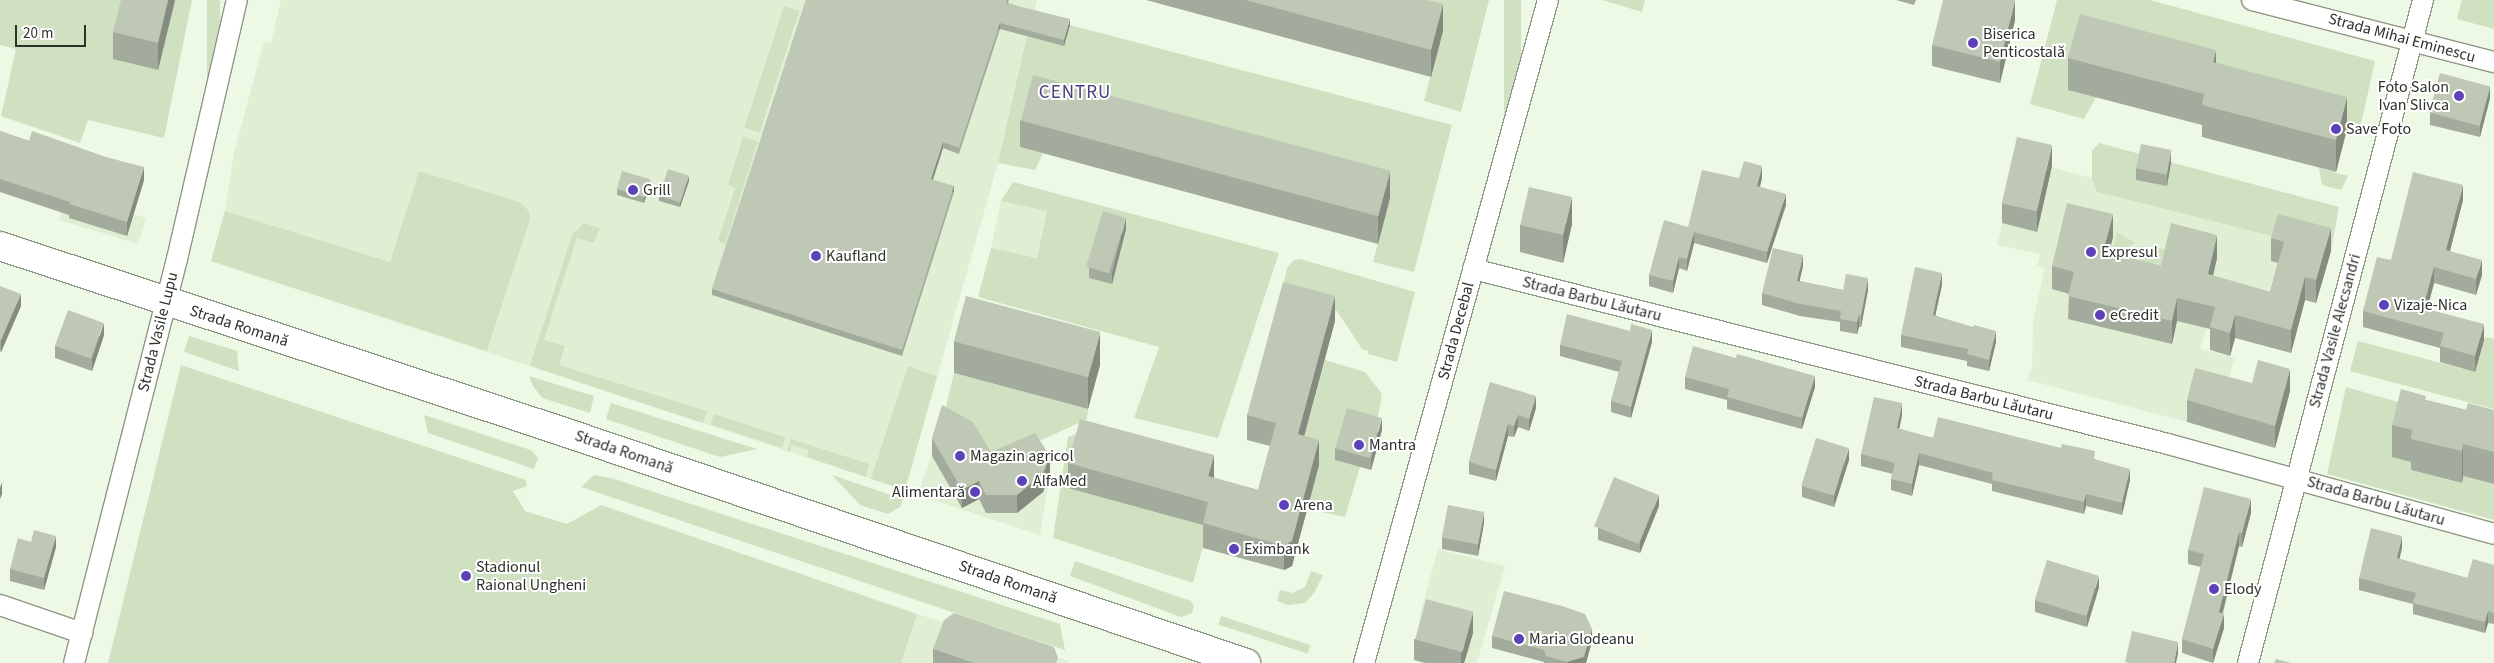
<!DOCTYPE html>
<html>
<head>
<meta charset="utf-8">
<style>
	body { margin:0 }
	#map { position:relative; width:2494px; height:663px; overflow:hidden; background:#eef9e5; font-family:"Source Sans 3",sans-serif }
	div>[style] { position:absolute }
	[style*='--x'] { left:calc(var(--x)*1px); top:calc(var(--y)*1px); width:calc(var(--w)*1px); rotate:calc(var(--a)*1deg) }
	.built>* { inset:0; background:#e0efd4; transform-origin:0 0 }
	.green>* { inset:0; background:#cfe1c1; transform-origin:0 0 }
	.roads { filter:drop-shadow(1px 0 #8d9785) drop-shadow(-1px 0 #8d9785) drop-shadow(0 1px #8d9785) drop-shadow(0 -1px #8d9785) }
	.street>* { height:20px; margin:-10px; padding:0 10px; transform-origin:10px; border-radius:10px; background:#fff }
	.secondary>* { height:28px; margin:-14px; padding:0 14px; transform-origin:14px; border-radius:14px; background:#fff }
	.wall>* { inset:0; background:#a3ac9c }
	.shaded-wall>* { inset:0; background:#858c7f; transform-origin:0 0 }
	.building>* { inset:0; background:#bec8b5; transform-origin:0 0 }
	.dots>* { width:14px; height:14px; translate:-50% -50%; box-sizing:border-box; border:2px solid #fff; border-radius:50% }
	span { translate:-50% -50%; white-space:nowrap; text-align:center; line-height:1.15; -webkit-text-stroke:4px #fff; paint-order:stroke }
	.poi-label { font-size:16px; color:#2d3129 }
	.left { translate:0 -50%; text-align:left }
	.right { translate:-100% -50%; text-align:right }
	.street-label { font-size:16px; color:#2d3129 }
	.quarter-label { font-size:19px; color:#4a407e; letter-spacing:1px }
	.scale { position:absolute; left:15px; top:25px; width:71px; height:22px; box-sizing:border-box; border:2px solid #2d3129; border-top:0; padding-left:6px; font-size:15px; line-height:18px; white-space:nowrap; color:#2d3129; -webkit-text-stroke:4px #fff; paint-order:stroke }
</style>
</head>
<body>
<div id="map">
	<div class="built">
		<i style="clip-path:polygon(281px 0,1037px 0,998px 163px,905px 490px,211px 261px,225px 211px,234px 153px,264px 41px,271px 43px)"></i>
		<i style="clip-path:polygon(2017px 158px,2092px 178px,2097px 192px,2331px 251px,2316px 303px,2220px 280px,2200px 349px,2235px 358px,2223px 397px,2187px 422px,2027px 380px,2032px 367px,2033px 321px,2045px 268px,2037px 266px,2040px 254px,1997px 245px)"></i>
		<i style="clip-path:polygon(75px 167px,113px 208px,146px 218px,138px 244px,59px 220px)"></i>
		<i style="left:1001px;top:201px;width:47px;height:48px;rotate:12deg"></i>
		<i style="clip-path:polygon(942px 423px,1035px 451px,1050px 474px,1040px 535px,918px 495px)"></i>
		<i style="clip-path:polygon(1438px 549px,1505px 566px,1477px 663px,1425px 663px,1414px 660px,1426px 620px,1419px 618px)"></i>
		<i style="clip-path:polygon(917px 614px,1069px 661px,1068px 663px,901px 663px)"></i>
	</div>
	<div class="green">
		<i style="clip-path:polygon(0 0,192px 0,164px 138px,88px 120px,80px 143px,1px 116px,16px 49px,0 45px)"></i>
		<i style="left:207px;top:0;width:13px;height:101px"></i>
		<i style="clip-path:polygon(1326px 0,1489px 0,1461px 112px,1424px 101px,1442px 31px)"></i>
		<i style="left:1504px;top:0;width:17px;height:119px"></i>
		<i style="clip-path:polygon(1602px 0,1645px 0,1642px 12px)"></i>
		<i style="clip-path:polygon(2057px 0,2150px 0,2375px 61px,2359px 133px,2347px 129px,2096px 97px,2084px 119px,2030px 104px)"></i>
		<i style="clip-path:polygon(2462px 0,2494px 0,2494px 29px,2457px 19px)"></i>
		<i style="left:784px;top:6px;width:16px;height:128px;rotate:18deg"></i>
		<i style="clip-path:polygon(1070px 25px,1452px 125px,1414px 272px,1373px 262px,1390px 198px,1021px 147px,1043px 154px,1035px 170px,998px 163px,1027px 36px)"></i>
		<i style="clip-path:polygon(743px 137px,758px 141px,725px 245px,718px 240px,735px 188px,728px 185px)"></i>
		<i style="clip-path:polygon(2099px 143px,2339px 207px,2331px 251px,2097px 192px,2092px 178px,2092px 151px)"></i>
		<i style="clip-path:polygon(2319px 168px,2348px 176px,2341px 190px,2322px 185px)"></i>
		<i style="clip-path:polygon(419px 171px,510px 199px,523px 204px,529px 212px,530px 219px,487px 351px,211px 261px,225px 211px,390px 262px)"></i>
		<i style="clip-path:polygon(1013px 182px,1279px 253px,1218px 438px,1134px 418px,1159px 347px,978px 297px,991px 248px,1037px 258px,1047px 211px,1001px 201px)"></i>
		<i style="clip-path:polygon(584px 223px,600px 228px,594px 243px,577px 238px,544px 340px,565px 346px,559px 365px,707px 411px,703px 423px,530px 366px,572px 235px)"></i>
		<i style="clip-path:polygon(2117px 232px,2135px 243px,2128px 248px,2130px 258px,2124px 278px,2107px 274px)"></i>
		<i style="clip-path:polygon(2142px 246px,2164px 249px,2170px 247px,2159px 287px,2134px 281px,2139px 259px,2145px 254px)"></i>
		<i style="clip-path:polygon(1300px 259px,1415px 292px,1397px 362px,1368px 354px,1368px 351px,1362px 349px,1337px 311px,1281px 295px,1287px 268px,1294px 260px)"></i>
		<i style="clip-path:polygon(189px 336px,237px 351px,239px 371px,184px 352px)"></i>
		<i style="clip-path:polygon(2485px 337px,2494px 339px,2494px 409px,2350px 371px,2358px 341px,2475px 372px)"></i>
		<i style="clip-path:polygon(1325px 360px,1365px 372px,1382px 394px,1376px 428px,1335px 460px,1360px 467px,1345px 517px,1307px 509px,1298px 459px)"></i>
		<i style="clip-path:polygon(181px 365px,526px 480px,527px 486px,513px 491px,525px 511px,567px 524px,601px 505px,917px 614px,901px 663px,108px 663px)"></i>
		<i style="clip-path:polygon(908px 366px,937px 376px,905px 490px,871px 479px)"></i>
		<i style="clip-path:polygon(954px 373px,1088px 409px,1087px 419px,988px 465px,942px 423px)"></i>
		<i style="clip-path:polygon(529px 376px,594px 396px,590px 413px,542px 398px,533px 386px)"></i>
		<i style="clip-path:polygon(2346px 387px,2447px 416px,2412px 462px,2411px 470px,2461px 483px,2463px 476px,2494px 484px,2494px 520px,2327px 474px)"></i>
		<i style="clip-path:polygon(611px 403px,757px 449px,720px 457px,606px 419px)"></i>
		<i style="left:714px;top:414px;width:75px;height:11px;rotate:18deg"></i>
		<i style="clip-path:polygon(424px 415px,531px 450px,538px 458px,534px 469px,428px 433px)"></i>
		<i style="clip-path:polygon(1084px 432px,1209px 524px,1193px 583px,1053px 538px,1068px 437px)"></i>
		<i style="clip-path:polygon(791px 439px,869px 464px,866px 477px,807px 457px,809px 450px,792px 445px,789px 452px,787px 451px)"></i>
		<i style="clip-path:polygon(594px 475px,611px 478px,1060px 624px,1065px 650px,581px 487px)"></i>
		<i style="clip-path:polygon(832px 475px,903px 499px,900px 507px,888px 514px,860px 505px)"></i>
		<i style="clip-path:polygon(1075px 561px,1191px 601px,1194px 607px,1192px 613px,1181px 617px,1070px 576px)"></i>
		<i style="clip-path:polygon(1311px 571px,1323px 575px,1314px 593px,1305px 603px,1288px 605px,1277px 601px,1280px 590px,1292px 593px,1305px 587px)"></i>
		<i style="left:1221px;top:616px;width:94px;height:9px;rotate:18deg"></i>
	</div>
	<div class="roads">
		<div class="street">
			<i style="--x:2252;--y:0;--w:250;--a:14.4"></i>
			<i style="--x:1473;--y:269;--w:717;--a:14.13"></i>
			<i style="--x:2168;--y:444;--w:338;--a:15.4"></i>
			<i style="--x:0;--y:605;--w:87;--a:18.9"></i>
			<i style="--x:74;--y:663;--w:417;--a:-75.7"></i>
			<i style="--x:177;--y:259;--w:266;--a:-77"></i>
			<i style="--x:1364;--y:663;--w:688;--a:-74.49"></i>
			<i style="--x:2248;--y:663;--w:686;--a:-75.21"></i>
		</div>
		<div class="secondary">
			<i style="--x:0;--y:246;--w:597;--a:18.25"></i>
			<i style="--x:567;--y:433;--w:717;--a:18.71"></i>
		</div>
	</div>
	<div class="wall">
		<i style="clip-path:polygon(175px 0,158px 70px,113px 59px,113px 32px)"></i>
		<i style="clip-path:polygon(806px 0,1009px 0,1008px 3px,1070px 25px,1064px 46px,1000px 29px,959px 154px,943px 148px,933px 180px,954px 192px,902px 356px,712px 295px,712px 289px)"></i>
		<i style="clip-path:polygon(1146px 0,1427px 0,1443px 31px,1431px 77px)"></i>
		<i style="clip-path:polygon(1896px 0,1916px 0,1914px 5px)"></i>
		<i style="clip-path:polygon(2015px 20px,2000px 83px,1932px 66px,1932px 45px)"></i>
		<i style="clip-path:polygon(2068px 58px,2216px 63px,2347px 129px,2336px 172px,2202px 137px,2202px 125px,2068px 90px)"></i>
		<i style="clip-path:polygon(2490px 98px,2480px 137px,2430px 125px,2430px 113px)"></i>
		<i style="clip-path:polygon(1020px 120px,1390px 198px,1378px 244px,1020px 147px)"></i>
		<i style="clip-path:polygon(0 131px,144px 180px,127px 236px,69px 218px,69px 215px,0 192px)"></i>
		<i style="clip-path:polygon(2171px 162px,2167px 186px,2136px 180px,2136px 168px)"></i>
		<i style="clip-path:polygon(2052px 166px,2037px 232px,2002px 223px,2002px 203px)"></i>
		<i style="clip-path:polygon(1739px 178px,1762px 178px,1760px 187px,1786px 205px,1767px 263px,1694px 243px,1687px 271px,1679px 268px,1673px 293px,1649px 286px,1649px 275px)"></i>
		<i style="clip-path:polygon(689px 181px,680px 207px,659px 201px,659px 195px)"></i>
		<i style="clip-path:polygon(650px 185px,644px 203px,617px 195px,617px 189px)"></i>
		<i style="clip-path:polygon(2463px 200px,2450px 251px,2482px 275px,2476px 295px,2434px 283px,2427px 309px,2484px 340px,2475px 372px,2440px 362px,2440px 348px,2363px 327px,2363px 311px,2391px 260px)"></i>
		<i style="clip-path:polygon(1572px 224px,1563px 263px,1520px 252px,1520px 225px)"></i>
		<i style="clip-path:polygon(1126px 229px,1112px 284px,1089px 278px,1089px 267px)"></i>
		<i style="clip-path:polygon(2113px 237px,2109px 253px,2161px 266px,2217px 258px,2213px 276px,2270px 292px,2278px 263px,2271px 261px,2271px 238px,2331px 251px,2316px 303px,2305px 300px,2291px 353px,2235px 338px,2230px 356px,2210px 350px,2210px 329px,2177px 321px,2172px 344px,2068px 319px,2069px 294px,2052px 289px,2052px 266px)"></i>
		<i style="clip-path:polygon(1803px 266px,1799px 281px,1843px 290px,1868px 290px,1861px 327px,1859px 327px,1857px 334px,1840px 331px,1840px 322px,1800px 316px,1762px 305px,1762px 293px)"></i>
		<i style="clip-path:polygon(1942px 285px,1935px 315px,1996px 342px,1989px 371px,1967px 366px,1967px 361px,1901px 347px,1901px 335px)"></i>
		<i style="clip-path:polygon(0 286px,21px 306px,1px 352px,0 351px)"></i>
		<i style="clip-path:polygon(1335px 321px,1304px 436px,1319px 465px,1292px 566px,1284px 570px,1203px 548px,1203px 525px,1068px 488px,1068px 463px,1214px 478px,1258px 490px,1270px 446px,1247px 440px,1247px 415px)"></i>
		<i style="clip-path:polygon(1630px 331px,1652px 342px,1631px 418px,1611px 412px,1611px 401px,1619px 372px,1560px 356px,1560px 345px)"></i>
		<i style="clip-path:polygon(104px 335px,92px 371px,55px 358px,55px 346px)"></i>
		<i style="clip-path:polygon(954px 341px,1100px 365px,1088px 409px,954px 373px)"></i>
		<i style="clip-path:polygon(1685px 377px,1815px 387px,1802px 429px,1727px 409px,1727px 400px,1685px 389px)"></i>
		<i style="clip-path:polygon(1490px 382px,1536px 408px,1529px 431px,1518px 427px,1514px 437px,1508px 436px,1496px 481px,1469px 474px,1469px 462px)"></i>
		<i style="clip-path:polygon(2252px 383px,2290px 391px,2275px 448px,2187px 422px,2187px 400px)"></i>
		<i style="clip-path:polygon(2426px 400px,2466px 410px,2494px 410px,2494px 484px,2463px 476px,2462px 483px,2411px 470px,2411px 462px,2392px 457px,2392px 425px)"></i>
		<i style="clip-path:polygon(1902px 415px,1899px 429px,1933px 438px,2095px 459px,2130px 480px,2122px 515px,2086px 506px,2084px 514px,1992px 491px,1992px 484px,1919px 465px,1912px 496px,1891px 490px,1891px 479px,1893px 474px,1861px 466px,1861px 454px)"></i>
		<i style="clip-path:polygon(1382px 430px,1371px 470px,1335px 460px,1335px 448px)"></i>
		<i style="clip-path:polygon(932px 438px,991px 452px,1050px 474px,1043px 492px,1017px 513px,986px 513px,979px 499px,962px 508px,932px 456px)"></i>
		<i style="clip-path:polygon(1849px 460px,1834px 507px,1802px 497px,1802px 486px)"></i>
		<i style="clip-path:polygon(1659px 506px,1640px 553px,1598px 540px,1598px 528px)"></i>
		<i style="clip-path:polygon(2251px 513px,2242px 547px,2239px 546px,2223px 613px,2224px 628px,2213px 663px,2182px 653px,2182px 639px,2201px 567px,2188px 564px,2188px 550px)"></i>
		<i style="clip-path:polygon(1484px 523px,1478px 556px,1442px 549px,1442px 537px)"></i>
		<i style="clip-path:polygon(31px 542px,56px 547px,44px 590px,10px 581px,10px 569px)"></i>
		<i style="clip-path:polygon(2402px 548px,2399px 559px,2467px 578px,2494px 565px,2494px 624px,2488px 623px,2485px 633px,2413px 614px,2413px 604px,2359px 590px,2359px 578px)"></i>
		<i style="clip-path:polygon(2099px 587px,2087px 627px,2035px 612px,2035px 600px)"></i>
		<i style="clip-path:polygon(1473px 633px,1464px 663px,1425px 663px,1414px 660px,1414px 639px)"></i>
		<i style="clip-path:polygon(1492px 636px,1592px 641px,1586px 663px,1544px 663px,1544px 662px,1492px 648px)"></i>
		<i style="clip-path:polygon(933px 649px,1058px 663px,933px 663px)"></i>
	</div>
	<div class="shaded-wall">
		<i style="clip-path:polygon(168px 0,175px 0,158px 70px,158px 43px)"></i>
		<i style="clip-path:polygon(2015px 0,2015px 20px,2000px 83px,2000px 62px)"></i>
		<i style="clip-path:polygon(1443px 4px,1443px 31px,1431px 77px,1431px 50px)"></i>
		<i style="clip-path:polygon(1070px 19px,1070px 25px,1064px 46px,1064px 40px)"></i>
		<i style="left:1000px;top:23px;width:6px;height:132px;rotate:90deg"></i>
		<i style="clip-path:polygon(2216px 50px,2216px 82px,2213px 62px)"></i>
		<i style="clip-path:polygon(2490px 86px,2490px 98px,2480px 137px,2480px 126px)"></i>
		<i style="clip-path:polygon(2347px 97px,2347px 129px,2336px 172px,2336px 140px)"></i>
		<i style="clip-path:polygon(943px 142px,943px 148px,931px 185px,931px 179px)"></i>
		<i style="clip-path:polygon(2052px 145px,2052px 166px,2037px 232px,2037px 211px)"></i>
		<i style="clip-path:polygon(2171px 150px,2171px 162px,2167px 186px,2167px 175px)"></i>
		<i style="clip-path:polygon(1762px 166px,1762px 178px,1757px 197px,1757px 186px)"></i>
		<i style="clip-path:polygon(144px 167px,144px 180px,127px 236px,127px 222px)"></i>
		<i style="clip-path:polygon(1390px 171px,1390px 198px,1378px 244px,1378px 216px)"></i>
		<i style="clip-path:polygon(689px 176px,689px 181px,680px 207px,680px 201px)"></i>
		<i style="clip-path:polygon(650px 179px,650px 185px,644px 203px,644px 197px)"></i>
		<i style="clip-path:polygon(2463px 185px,2463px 200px,2446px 266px,2446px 250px)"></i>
		<i style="left:954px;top:186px;width:6px;height:172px;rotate:90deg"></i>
		<i style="clip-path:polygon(1786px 194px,1786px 205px,1767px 263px,1767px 252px)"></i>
		<i style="clip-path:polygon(1572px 197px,1572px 224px,1563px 263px,1563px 236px)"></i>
		<i style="clip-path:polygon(2113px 214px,2113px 237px,2103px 275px,2103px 252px)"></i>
		<i style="clip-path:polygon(1126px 218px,1126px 229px,1112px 284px,1112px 273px)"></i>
		<i style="clip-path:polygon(2331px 228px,2331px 251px,2316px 303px,2316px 280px)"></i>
		<i style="clip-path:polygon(1694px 232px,1694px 243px,1687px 271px,1687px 259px)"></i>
		<i style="clip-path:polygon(2217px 235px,2217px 258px,2208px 297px,2208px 274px)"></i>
		<i style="clip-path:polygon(1803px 255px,1803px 266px,1797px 293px,1797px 281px)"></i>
		<i style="clip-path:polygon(1679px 257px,1679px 268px,1673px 293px,1673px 281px)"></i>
		<i style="clip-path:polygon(2482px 260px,2482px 275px,2476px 295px,2476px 279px)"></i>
		<i style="clip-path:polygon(2434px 267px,2434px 283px,2423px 324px,2423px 308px)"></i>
		<i style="clip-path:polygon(1942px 273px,1942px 285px,1933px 326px,1933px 315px)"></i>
		<i style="clip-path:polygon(2305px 277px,2305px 300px,2291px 353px,2291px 330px)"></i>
		<i style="clip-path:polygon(1868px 278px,1868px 290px,1861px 327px,1861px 316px)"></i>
		<i style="clip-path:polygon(21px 294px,21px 306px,1px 352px,1px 340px)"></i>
		<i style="clip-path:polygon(1335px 296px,1335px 321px,1298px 459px,1298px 434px)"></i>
		<i style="clip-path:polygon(2177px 298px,2177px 321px,2172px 344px,2172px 321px)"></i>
		<i style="clip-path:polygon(1859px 315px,1859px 327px,1857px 334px,1857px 322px)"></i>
		<i style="clip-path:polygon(2235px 315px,2235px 338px,2230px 356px,2230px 333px)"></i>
		<i style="clip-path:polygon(104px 323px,104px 335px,92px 371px,92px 359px)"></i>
		<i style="clip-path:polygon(2484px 324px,2484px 340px,2475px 372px,2475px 356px)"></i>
		<i style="clip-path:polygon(1652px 330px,1652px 342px,1631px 418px,1631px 407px)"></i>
		<i style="clip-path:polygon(1996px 331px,1996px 342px,1989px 371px,1989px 360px)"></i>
		<i style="clip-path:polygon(1100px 333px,1100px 365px,1088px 409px,1088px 377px)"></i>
		<i style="clip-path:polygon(2290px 369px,2290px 391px,2275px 448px,2275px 426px)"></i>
		<i style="clip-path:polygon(1815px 376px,1815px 387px,1802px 429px,1802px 418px)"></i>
		<i style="clip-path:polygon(1536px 396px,1536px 408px,1529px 431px,1529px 419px)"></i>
		<i style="clip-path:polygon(1902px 403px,1902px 415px,1897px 440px,1897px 428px)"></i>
		<i style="clip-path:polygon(1518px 415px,1518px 427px,1514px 437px,1514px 426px)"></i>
		<i style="clip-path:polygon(1382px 418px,1382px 430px,1371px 470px,1371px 459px)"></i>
		<i style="clip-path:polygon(1508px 424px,1508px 436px,1496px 481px,1496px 470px)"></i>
		<i style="clip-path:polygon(1319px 440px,1319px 465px,1292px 566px,1284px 570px,1284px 546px)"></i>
		<i style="clip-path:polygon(2463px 444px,2463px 476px,2462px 483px,2462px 451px)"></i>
		<i style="clip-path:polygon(1849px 448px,1849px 460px,1834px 507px,1834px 496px)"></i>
		<i style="clip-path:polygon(1919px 453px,1919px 465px,1912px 496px,1912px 484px)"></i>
		<i style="clip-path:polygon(1214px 455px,1214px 480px,1208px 476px)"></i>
		<i style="clip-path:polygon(1050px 456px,1050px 474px,1043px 492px,1017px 513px,1017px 495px)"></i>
		<i style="clip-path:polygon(2130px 469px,2130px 480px,2122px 515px,2122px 503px)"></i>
		<i style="clip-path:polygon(979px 481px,979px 499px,962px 508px,962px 490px)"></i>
		<i style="clip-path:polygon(2px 482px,2px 494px,0 499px,0 488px)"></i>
		<i style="clip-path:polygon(2086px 494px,2086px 506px,2084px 514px,2084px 502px)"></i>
		<i style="clip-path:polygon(1659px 495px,1659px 506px,1640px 553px,1640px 542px)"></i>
		<i style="clip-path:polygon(2251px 499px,2251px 513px,2242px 547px,2242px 533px)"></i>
		<i style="clip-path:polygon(1484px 512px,1484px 523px,1478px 556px,1478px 544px)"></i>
		<i style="clip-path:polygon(2239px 532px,2239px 546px,2219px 626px,2219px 612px)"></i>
		<i style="clip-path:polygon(56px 536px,56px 547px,44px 590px,44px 578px)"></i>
		<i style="clip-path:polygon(2402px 536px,2402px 548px,2397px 570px,2397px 558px)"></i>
		<i style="clip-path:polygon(2099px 576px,2099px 587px,2087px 627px,2087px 616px)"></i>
		<i style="clip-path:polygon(2488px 611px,2488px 623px,2485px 633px,2485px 622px)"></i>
		<i style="clip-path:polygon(1473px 612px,1473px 633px,1464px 663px,1461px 663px,1461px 653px)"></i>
		<i style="clip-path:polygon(2224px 614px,2224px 628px,2213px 663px,2213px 649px)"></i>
		<i style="clip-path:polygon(1592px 629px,1592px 641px,1586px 663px,1567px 663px)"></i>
		<i style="clip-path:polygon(2178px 642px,2178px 654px,2176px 663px,2174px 663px)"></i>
	</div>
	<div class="building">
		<i style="clip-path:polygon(121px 0,168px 0,158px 43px,113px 32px)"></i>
		<i style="clip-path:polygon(806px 0,1007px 0,1006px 3px,1070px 19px,1064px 40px,1000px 23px,959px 148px,943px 142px,931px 179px,954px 186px,902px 350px,712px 289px)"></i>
		<i style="clip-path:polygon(1246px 0,1427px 0,1443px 4px,1431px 50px)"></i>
		<i style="clip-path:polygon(1943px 0,2015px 0,2000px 62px,1932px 45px)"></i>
		<i style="clip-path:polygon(2080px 14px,2216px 50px,2213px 62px,2347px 97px,2336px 140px,2202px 105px,2204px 94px,2068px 58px)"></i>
		<i style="left:2440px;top:73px;width:52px;height:41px;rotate:15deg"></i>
		<i style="left:1033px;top:75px;width:370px;height:47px;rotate:15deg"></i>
		<i style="clip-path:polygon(0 131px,29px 141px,32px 131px,106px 157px,144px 167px,127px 222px,69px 204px,70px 202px,0 179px)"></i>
		<i style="left:2017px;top:137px;width:36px;height:68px;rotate:13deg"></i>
		<i style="left:2141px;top:144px;width:31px;height:25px;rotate:11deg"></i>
		<i style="clip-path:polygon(1744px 161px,1762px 166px,1757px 186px,1786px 194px,1767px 252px,1694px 232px,1687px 259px,1679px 257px,1673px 281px,1649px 275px,1664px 220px,1688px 227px,1702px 170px,1739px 178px)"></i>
		<i style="left:668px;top:169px;width:22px;height:28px;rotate:18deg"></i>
		<i style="left:622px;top:171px;width:29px;height:19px;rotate:16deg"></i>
		<i style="clip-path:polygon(2413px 172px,2463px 185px,2446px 250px,2482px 260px,2476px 279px,2434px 267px,2423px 308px,2484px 324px,2475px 356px,2440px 346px,2444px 333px,2363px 311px,2377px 257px,2391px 260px)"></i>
		<i style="left:1529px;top:187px;width:44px;height:39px;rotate:13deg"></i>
		<i style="clip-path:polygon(2067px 203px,2113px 214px,2103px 252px,2161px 266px,2171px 223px,2217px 235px,2208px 274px,2270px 292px,2284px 242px,2271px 238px,2278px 214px,2331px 228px,2316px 280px,2305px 277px,2291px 330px,2235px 315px,2230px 333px,2210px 327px,2215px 307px,2177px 298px,2172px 321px,2068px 296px,2074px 272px,2052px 266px)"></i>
		<i style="left:1103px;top:211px;width:24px;height:58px;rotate:17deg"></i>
		<i style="clip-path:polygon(1773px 248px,1803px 255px,1797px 281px,1843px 290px,1846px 274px,1868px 278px,1861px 316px,1859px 315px,1857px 322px,1840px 319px,1841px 311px,1800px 304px,1762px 293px)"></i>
		<i style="clip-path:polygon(1915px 267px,1942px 273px,1933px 315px,1973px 327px,1974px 325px,1996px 331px,1989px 360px,1967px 354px,1968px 349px,1901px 335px)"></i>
		<i style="clip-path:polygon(1283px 282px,1335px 296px,1298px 434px,1319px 440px,1292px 541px,1284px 546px,1203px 523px,1208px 502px,1068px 463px,1080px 419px,1214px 455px,1208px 476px,1258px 490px,1276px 423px,1247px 415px)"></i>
		<i style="clip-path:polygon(0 286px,21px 294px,1px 340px,0 340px)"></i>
		<i style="left:966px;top:296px;width:139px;height:47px;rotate:15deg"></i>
		<i style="left:68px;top:310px;width:38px;height:38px;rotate:20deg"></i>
		<i style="clip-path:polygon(1567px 314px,1630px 331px,1631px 324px,1652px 330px,1631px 407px,1611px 401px,1622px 361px,1560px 345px)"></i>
		<i style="clip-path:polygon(1693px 346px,1736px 358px,1737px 354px,1815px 376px,1802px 418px,1727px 397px,1729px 389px,1685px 377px)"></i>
		<i style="clip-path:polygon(2258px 360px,2290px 369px,2275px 426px,2187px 400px,2195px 368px,2252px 383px)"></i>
		<i style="clip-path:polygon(1490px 382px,1536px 396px,1529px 419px,1518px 415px,1514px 426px,1508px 424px,1496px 470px,1469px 462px)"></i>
		<i style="clip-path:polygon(2401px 389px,2426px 396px,2425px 400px,2466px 410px,2468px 403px,2494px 410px,2494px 452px,2463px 444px,2462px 451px,2411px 439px,2412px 430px,2392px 425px)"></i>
		<i style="clip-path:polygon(1874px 397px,1902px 403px,1897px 428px,1933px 438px,1938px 417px,2061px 448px,2062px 444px,2095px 451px,2094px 459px,2130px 469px,2122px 503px,2086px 494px,2084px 502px,1992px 480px,1993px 473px,1919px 453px,1912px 484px,1891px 479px,1895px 463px,1861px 454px)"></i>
		<i style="clip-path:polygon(942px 405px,973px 422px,991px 452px,1035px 433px,1050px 456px,1043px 474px,1017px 495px,986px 495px,979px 481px,962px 490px,932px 438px)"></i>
		<i style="left:1347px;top:408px;width:36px;height:42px;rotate:16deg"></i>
		<i style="left:1816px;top:438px;width:34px;height:50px;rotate:17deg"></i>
		<i style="left:1614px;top:477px;width:48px;height:53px;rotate:22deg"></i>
		<i style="clip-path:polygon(2204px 487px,2251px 499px,2242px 533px,2239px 532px,2219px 612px,2224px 614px,2213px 649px,2182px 639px,2204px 554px,2188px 550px)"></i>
		<i style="left:1448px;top:505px;width:37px;height:33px;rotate:11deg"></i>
		<i style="clip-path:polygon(2371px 528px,2402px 536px,2397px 558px,2467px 578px,2473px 559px,2494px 565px,2494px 613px,2488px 611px,2485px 622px,2413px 603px,2416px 593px,2359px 578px)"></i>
		<i style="clip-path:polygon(34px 530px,56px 536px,44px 578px,10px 569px,18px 538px,31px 542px)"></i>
		<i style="left:2047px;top:560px;width:54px;height:42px;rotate:17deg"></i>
		<i style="clip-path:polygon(1504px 591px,1562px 606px,1585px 614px,1592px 629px,1584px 657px,1567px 662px,1546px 656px,1544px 650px,1492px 636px)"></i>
		<i style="left:1426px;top:599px;width:49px;height:42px;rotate:15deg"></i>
		<i style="clip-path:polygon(954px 613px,1054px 647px,1058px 658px,1056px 663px,974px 663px,933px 649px,944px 620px)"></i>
		<i style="clip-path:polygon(2132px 631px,2178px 642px,2174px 663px,2129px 663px,2125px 662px)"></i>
		<i style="clip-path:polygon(2276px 659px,2291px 663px,2274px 663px)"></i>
	</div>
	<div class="dots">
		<i style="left:1973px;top:43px;background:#5d41b9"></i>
		<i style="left:2459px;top:96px;background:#5d41b9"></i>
		<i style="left:2336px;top:129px;background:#5d41b9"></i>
		<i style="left:633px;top:190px;background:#5d41b9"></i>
		<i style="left:2091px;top:252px;background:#5d41b9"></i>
		<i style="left:816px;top:256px;background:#5d41b9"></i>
		<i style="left:2384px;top:305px;background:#5d41b9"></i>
		<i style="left:2100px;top:315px;background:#5d41b9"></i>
		<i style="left:1359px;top:445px;background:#5d41b9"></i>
		<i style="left:960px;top:456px;background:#5d41b9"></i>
		<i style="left:1022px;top:481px;background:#5d41b9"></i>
		<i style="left:975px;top:492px;background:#5d41b9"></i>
		<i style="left:1284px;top:505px;background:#5d41b9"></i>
		<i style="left:1234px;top:549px;background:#5d41b9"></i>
		<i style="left:466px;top:576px;background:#5d41b9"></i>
		<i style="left:2214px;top:589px;background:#5d41b9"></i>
		<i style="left:1519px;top:639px;background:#5d41b9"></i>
	</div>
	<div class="poi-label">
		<span class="left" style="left:1983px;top:43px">Biserica<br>Penticostală</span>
		<span class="right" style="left:2449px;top:96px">Foto Salon<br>Ivan Slivca</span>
		<span class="left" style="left:2346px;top:129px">Save Foto</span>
		<span class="left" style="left:643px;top:190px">Grill</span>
		<span class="left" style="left:2101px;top:252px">Expresul</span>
		<span class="left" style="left:826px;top:256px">Kaufland</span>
		<span class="left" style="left:2394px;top:305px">Vizaje-Nica</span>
		<span class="left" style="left:2110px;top:315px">eCredit</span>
		<span class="left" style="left:1369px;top:445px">Mantra</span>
		<span class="left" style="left:970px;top:456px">Magazin agricol</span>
		<span class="left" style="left:1033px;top:481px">AlfaMed</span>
		<span class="right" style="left:965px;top:492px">Alimentară</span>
		<span class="left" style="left:1294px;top:505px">Arena</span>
		<span class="left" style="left:1244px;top:549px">Eximbank</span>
		<span class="left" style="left:476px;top:576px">Stadionul<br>Raional Ungheni</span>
		<span class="left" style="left:2224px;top:589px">Elody</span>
		<span class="left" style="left:1529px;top:639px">Maria Glodeanu</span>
	</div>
	<div class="street-label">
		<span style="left:2402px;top:38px;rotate:15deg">Strada Mihai Eminescu</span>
		<span style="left:1592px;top:299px;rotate:14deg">Strada Barbu Lăutaru</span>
		<span style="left:239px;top:326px;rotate:18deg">Strada Romană</span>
		<span style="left:1456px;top:331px;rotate:-75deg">Strada Decebal</span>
		<span style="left:2335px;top:331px;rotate:-75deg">Strada Vasile Alecsandri</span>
		<span style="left:158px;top:332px;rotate:-76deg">Strada Vasile Lupu</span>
		<span style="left:1984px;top:398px;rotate:14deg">Strada Barbu Lăutaru</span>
		<span style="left:624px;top:452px;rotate:19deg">Strada Romană</span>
		<span style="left:2376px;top:501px;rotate:16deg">Strada Barbu Lăutaru</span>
		<span style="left:1008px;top:582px;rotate:19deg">Strada Romană</span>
	</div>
	<div class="quarter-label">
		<span style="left:1075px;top:93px">CENTRU</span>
	</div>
	<div class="scale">20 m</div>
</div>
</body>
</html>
